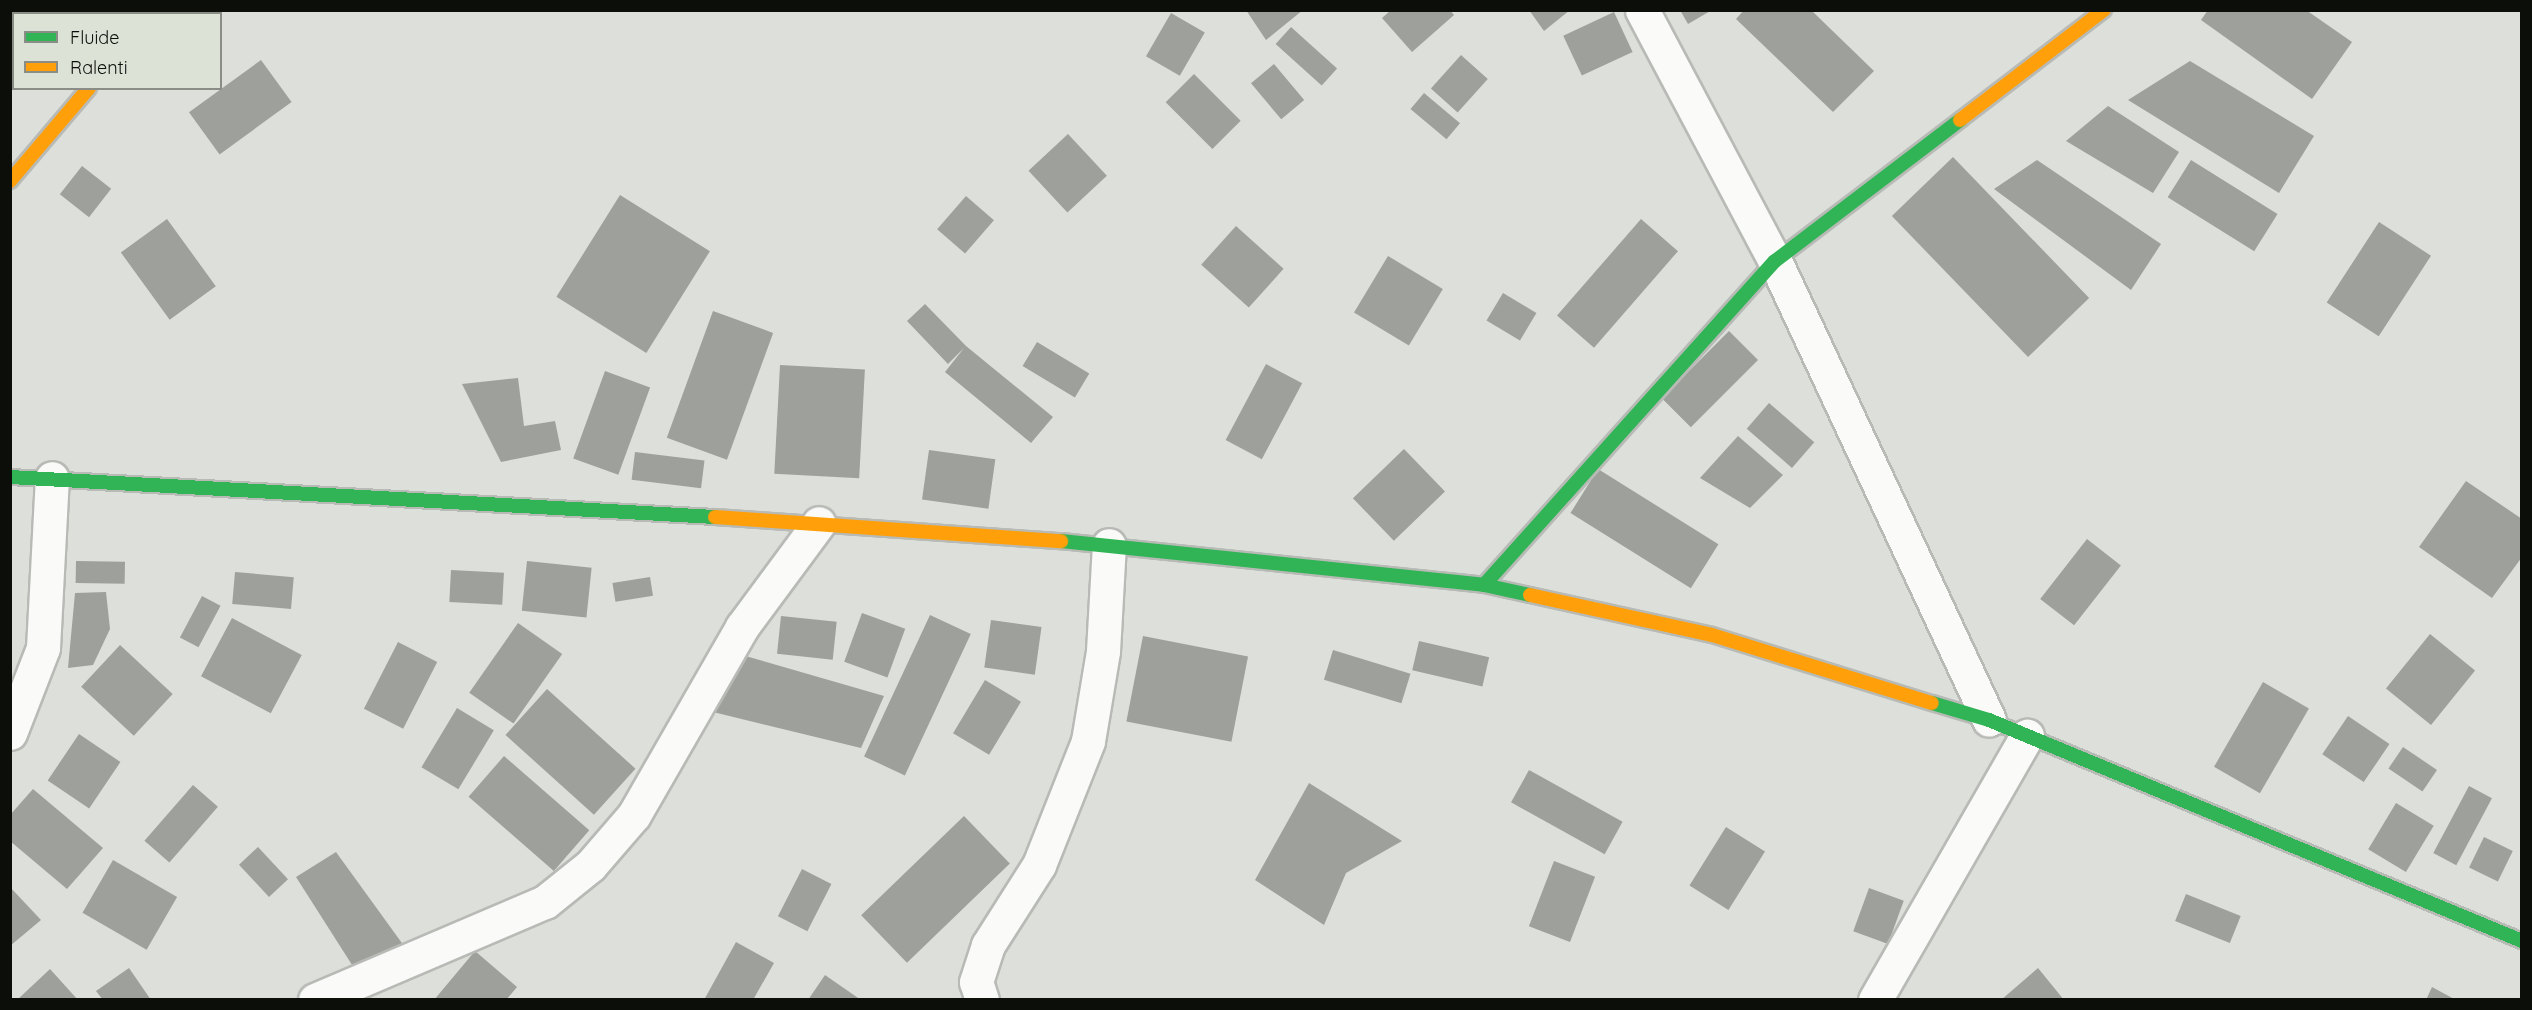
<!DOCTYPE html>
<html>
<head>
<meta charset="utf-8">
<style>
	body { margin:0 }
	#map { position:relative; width:2532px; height:1010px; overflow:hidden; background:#dddfda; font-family:Quicksand,sans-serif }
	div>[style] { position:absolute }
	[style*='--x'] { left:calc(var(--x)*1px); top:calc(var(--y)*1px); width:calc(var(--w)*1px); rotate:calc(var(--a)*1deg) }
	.building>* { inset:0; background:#9ea09c; transform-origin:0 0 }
	.roads { filter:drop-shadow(2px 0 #b8bab6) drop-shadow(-2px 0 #b8bab6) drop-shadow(0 2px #b8bab6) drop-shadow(0 -2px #b8bab6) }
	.street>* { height:33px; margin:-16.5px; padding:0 16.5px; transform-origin:16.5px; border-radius:16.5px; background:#fafaf9 }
	.fast>* { height:14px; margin:-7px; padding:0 7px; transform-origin:7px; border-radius:7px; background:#30b455 }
	.slow>* { height:14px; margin:-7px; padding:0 7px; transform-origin:7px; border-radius:7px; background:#ff9f0a }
	span { translate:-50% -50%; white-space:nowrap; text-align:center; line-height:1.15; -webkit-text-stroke:5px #dde2d7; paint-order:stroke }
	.frame { position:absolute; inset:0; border:12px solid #0c0e0a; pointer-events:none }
	.legend { position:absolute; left:12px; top:12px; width:210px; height:78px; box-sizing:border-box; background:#dde2d7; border:2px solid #898d85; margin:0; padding:8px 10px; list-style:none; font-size:18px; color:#0c0e0a }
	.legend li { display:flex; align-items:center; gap:12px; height:30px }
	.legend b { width:30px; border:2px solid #898d85 }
</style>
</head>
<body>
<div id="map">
	<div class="building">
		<i style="clip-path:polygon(10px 10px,53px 14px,14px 14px,14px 55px)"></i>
		<i style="clip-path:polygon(1246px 10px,1303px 10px,1266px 40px)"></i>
		<i style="clip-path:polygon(1391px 10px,1450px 10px,1454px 15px,1412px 52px,1382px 18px)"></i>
		<i style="clip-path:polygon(1529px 10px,1570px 10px,1544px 31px)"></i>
		<i style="clip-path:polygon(1680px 10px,1712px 10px,1688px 24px)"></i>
		<i style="clip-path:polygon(1744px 10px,1811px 10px,1874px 71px,1833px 112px,1736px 19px)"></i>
		<i style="clip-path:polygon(2208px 10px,2306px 10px,2352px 42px,2312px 99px,2201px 20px)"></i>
		<i style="left:1614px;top:12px;width:44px;height:56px;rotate:65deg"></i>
		<i style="left:1171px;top:13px;width:39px;height:50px;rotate:30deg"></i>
		<i style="left:1291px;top:27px;width:62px;height:23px;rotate:42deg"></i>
		<i style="left:1461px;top:55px;width:36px;height:45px;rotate:42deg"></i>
		<i style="left:261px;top:60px;width:52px;height:89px;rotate:54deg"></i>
		<i style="clip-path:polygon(2190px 61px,2314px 136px,2279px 193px,2128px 100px)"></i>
		<i style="left:1274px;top:64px;width:47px;height:30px;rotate:50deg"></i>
		<i style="left:1194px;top:74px;width:66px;height:40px;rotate:45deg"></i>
		<i style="left:1424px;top:93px;width:47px;height:21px;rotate:40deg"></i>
		<i style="clip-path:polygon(2108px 106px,2179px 152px,2153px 193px,2066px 141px)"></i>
		<i style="left:1068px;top:134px;width:57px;height:54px;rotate:47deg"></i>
		<i style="left:1953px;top:157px;width:196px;height:85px;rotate:46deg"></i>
		<i style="clip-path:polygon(2037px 160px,2161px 244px,2131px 290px,1994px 189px)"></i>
		<i style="left:2191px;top:160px;width:102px;height:44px;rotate:32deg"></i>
		<i style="left:82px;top:166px;width:37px;height:36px;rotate:38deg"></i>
		<i style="left:620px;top:195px;width:106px;height:120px;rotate:32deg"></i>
		<i style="left:966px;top:196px;width:37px;height:44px;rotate:41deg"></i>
		<i style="left:167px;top:219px;width:83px;height:57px;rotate:54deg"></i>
		<i style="left:1641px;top:219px;width:49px;height:128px;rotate:41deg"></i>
		<i style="left:2379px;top:222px;width:62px;height:96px;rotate:33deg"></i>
		<i style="left:1236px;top:226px;width:64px;height:52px;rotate:42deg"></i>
		<i style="left:1388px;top:256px;width:64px;height:66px;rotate:31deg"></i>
		<i style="left:1503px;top:293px;width:39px;height:32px;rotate:31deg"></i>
		<i style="clip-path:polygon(925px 304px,966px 346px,1053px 417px,1031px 443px,945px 372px,964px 348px,948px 364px,907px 321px)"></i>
		<i style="left:713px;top:311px;width:64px;height:135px;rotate:20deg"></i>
		<i style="left:1729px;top:331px;width:41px;height:95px;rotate:45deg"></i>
		<i style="left:1037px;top:342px;width:61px;height:28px;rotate:31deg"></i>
		<i style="left:1266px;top:364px;width:41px;height:86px;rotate:28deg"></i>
		<i style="left:780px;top:365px;width:85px;height:109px;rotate:3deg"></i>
		<i style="left:605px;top:371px;width:48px;height:93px;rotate:20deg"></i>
		<i style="clip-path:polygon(518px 378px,524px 426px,555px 421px,561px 450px,501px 462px,462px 384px)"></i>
		<i style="left:1769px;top:403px;width:60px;height:34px;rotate:41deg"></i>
		<i style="clip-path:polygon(1738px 436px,1783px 475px,1750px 508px,1700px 478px)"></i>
		<i style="left:1404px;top:449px;width:59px;height:71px;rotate:46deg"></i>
		<i style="left:929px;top:450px;width:67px;height:50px;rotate:8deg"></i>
		<i style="left:635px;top:452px;width:70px;height:28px;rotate:7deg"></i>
		<i style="left:1598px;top:469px;width:142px;height:52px;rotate:32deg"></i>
		<i style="clip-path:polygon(2466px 481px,2522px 519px,2522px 557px,2492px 598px,2419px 547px)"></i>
		<i style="left:2087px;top:539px;width:43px;height:76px;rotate:38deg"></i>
		<i style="left:76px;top:561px;width:49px;height:22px;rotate:1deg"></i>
		<i style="left:527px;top:561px;width:65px;height:50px;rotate:6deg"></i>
		<i style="left:451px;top:570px;width:53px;height:32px;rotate:3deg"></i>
		<i style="left:235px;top:572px;width:59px;height:32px;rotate:5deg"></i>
		<i style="left:650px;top:577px;width:19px;height:38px;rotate:81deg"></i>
		<i style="clip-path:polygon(106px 592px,110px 629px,93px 665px,68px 668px,75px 593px)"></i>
		<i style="left:202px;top:596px;width:21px;height:47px;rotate:28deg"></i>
		<i style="left:862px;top:613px;width:46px;height:52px;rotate:20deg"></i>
		<i style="left:930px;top:615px;width:45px;height:156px;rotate:25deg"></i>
		<i style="left:781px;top:616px;width:56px;height:38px;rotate:6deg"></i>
		<i style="left:232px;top:618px;width:79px;height:66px;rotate:28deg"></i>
		<i style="left:991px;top:620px;width:51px;height:48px;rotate:8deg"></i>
		<i style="left:518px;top:623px;width:54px;height:85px;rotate:35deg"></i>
		<i style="left:2430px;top:634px;width:58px;height:70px;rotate:39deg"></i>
		<i style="left:1143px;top:636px;width:107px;height:87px;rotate:11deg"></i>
		<i style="left:1419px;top:641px;width:72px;height:30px;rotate:13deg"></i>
		<i style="left:398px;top:642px;width:44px;height:75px;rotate:27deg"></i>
		<i style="left:120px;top:645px;width:72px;height:57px;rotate:43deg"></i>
		<i style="left:1333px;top:650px;width:81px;height:31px;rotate:17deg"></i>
		<i style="clip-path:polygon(742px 655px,884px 696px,861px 748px,713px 712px)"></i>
		<i style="left:985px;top:680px;width:42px;height:62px;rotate:31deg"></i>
		<i style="left:2263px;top:682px;width:53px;height:98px;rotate:30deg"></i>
		<i style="left:547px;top:689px;width:119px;height:62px;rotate:42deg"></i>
		<i style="left:457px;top:708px;width:43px;height:69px;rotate:31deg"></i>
		<i style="left:2348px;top:716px;width:50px;height:46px;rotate:34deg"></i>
		<i style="left:79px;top:734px;width:50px;height:56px;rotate:34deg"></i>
		<i style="left:2403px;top:747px;width:41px;height:26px;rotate:34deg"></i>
		<i style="left:504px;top:756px;width:113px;height:54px;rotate:41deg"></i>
		<i style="left:1529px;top:770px;width:107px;height:37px;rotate:29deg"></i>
		<i style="clip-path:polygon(1309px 783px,1402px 841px,1346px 873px,1324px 925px,1255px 880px)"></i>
		<i style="left:193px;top:785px;width:33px;height:74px;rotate:41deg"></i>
		<i style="left:2469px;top:786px;width:26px;height:76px;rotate:28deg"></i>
		<i style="clip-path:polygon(33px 789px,103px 848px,67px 889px,10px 841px,10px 815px)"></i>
		<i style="left:2396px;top:803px;width:44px;height:54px;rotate:31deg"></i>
		<i style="left:964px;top:816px;width:66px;height:143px;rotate:46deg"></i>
		<i style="left:1726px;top:827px;width:46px;height:69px;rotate:32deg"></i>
		<i style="left:2484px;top:837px;width:32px;height:34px;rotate:26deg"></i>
		<i style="left:258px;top:847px;width:44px;height:26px;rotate:47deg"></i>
		<i style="clip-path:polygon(336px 852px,412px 957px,354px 968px,296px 877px)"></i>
		<i style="left:113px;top:860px;width:74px;height:61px;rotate:30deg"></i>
		<i style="left:1554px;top:861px;width:44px;height:70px;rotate:21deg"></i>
		<i style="left:802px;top:869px;width:33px;height:53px;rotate:27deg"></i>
		<i style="clip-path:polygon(10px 887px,41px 920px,10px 946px)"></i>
		<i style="left:1869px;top:888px;width:37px;height:46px;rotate:20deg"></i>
		<i style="left:2186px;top:894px;width:59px;height:29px;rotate:22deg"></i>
		<i style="clip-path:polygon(736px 942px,774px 963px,753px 1000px,704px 1000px)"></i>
		<i style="clip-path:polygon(475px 951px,517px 987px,506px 1000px,434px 1000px)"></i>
		<i style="clip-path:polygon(129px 968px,151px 1000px,103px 1000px,96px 991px)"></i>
		<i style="clip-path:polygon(2038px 968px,2064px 1000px,2001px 1000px)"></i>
		<i style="clip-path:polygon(50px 969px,78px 1000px,17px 1000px)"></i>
		<i style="clip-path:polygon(825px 975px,861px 1000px,808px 1000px)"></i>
		<i style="clip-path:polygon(2432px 987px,2456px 1000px,2426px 1000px)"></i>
	</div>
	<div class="roads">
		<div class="street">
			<i style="--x:1642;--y:10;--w:284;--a:62.1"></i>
			<i style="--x:1775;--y:261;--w:506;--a:65"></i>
			<i style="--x:10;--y:733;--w:91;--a:-68.8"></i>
			<i style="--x:43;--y:648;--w:170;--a:-87"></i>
			<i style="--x:315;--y:1000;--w:250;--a:-23.1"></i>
			<i style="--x:545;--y:902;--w:58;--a:-38.7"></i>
			<i style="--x:590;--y:866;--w:67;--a:-49.2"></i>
			<i style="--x:634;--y:815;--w:217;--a:-60.1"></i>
			<i style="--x:742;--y:627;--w:129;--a:-53.5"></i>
			<i style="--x:982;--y:1000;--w:19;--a:-108"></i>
			<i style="--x:976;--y:982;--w:39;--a:-72"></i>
			<i style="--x:988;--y:945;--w:95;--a:-57.5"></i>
			<i style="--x:1039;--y:865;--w:133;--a:-68.4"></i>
			<i style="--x:1088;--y:741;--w:91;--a:-80.5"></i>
			<i style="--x:1103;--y:651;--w:106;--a:-86.8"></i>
			<i style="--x:1875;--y:1000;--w:305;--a:-60.1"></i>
		</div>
		<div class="fast">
			<i style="--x:155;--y:14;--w:5;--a:-53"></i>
			<i style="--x:10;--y:477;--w:706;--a:3.25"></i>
			<i style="--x:1061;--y:541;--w:425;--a:5.9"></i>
			<i style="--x:1484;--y:585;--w:47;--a:12.3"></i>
			<i style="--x:1484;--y:585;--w:435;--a:-48.1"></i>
			<i style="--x:1775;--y:261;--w:233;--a:-37.3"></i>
			<i style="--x:1932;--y:703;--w:59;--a:16.6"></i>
			<i style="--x:1989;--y:720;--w:577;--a:22.52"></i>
		</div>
		<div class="slow">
			<i style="--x:1960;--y:120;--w:181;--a:-37.4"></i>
			<i style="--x:10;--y:181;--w:122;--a:-49.7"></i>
			<i style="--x:715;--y:517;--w:347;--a:4"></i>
			<i style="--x:1530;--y:595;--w:186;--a:12.4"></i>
			<i style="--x:1712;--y:635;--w:230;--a:17.2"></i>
		</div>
	</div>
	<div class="frame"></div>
	<ul class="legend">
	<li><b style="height:8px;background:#30b455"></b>Fluide</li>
	<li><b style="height:8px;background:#ff9f0a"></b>Ralenti</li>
	</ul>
</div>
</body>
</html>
